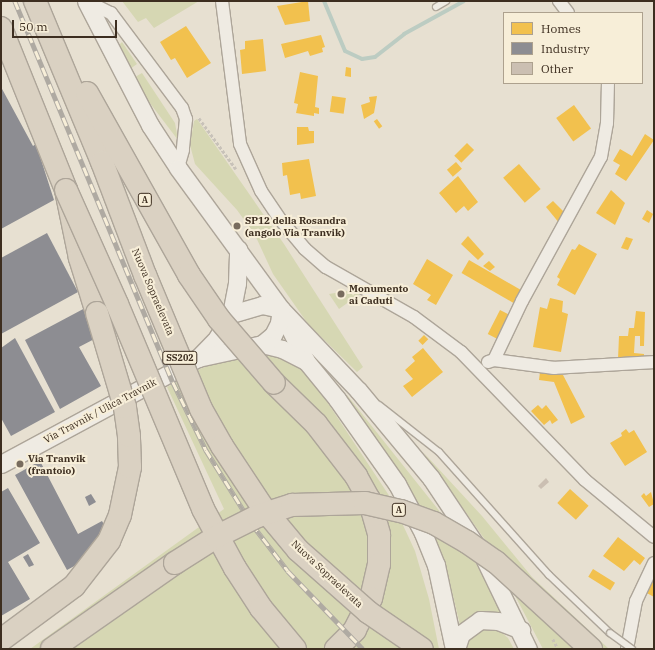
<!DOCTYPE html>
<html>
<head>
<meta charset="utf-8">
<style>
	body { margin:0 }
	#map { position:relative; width:655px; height:650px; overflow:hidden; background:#e7e0d1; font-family:"IBM Plex Serif",serif }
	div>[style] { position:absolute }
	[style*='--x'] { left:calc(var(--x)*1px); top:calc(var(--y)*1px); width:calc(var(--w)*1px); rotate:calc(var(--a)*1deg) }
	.green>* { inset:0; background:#d6d7b3 }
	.homes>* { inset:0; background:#f2c14e; transform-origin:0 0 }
	.industry>* { inset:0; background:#8d8d92 }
	.stream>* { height:4px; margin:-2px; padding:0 2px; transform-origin:2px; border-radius:2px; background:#bcccc2 }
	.building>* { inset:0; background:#cbbfb2 }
	.path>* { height:2.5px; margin-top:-1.25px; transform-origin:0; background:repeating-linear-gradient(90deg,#c8c2b9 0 3px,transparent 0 5px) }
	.roads { filter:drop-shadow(1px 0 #ada599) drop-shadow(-1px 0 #ada599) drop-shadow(0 1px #ada599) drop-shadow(0 -1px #ada599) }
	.lane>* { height:6px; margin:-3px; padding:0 3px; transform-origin:3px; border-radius:3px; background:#efebe3 }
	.street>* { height:12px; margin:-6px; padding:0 6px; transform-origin:6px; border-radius:6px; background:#efebe3 }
	.secondary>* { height:17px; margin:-8.5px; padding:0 8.5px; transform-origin:8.5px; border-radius:8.5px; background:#efebe3 }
	.highway>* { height:22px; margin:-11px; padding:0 11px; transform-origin:11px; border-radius:11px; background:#dad1c2 }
	.rail>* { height:4.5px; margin-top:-2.25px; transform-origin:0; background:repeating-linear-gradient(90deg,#f7eed8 0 9px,#afaaa2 0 18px); box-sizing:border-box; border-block:1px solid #afaaa2 }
	.bridges { filter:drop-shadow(1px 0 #ada599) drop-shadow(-1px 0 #ada599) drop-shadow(0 1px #ada599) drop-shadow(0 -1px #ada599) }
	.lane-bridge>* { height:6px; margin:-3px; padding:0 3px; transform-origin:3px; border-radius:3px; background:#efebe3 }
	.highway-bridge>* { height:22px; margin:-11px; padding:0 11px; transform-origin:11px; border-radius:11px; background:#dad1c2 }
	.dots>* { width:11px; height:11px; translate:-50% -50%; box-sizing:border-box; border:2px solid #f7eed8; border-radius:50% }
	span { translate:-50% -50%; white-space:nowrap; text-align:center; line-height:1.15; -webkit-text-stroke:4px #f7eed8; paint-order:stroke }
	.shield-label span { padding:1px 3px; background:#f7eed8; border:1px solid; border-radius:3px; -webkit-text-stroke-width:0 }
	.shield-label { font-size:9px; color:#3d2e20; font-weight:700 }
	.poi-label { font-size:10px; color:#3d2e20; font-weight:700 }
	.left { translate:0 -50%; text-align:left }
	.street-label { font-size:10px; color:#3d2e20 }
	.frame { position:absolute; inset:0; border:2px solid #3d2e20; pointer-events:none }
	.legend { position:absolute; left:503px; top:12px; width:140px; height:72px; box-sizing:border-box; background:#f7eed8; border:1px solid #ada18e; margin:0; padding:5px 7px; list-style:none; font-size:12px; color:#3d2e20 }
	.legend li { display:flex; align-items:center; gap:8px; height:20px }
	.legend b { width:20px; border:1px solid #ada18e }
	.scale { position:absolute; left:12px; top:20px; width:105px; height:18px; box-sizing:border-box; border:2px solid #3d2e20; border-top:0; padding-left:5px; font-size:12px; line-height:14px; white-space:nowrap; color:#3d2e20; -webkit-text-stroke:3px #f7eed8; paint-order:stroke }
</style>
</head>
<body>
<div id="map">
	<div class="green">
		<i style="clip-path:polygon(122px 1px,199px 1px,154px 28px,146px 18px,138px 22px)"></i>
		<i style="clip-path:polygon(122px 42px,137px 64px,130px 69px,119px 45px)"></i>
		<i style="clip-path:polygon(142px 73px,175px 123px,178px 140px,146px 98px,135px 77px)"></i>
		<i style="clip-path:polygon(197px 119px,284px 244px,363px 367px,357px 372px,308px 324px,273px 274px,255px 235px,237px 210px,195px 164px,190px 145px,194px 121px)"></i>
		<i style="clip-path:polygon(353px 290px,360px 294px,339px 309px,329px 294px)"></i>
		<i style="clip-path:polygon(254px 351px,266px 351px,306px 370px,390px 497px,415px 551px,429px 599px,439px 649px,30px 649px,224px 509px,167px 387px,202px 368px)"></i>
		<i style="clip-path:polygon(347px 395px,437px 508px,471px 554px,502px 614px,481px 613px,471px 616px,460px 625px,448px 575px,436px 540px,420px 507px,397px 469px,345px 397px)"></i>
		<i style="clip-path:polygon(423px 452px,482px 516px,532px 577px,609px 649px,543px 649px,488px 544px)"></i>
		<i style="clip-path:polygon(488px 627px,499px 630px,508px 638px,514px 649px,466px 649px,471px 635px)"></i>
	</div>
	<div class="homes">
		<i style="clip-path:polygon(308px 1px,310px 21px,285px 25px,277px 6px)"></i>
		<i style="clip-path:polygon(186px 26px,211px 63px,187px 78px,175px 58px,171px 60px,160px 42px)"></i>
		<i style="clip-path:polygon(321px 35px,325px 47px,322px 48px,323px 52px,310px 56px,308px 51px,285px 58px,281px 44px)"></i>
		<i style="clip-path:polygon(263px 39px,266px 71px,242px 74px,240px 50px,245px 49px,245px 41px)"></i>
		<i style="clip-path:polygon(346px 67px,351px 68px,351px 77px,345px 76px)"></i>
		<i style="clip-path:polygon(300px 72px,318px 76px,315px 107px,319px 108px,319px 114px,314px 113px,314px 116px,296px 113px,298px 104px,294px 103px)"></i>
		<i style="left:332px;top:96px;width:14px;height:16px;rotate:8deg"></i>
		<i style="clip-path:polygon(377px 96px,374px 113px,364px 119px,361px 105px,370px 102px,369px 97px)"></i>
		<i style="left:574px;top:105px;width:29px;height:22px;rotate:54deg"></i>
		<i style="left:377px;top:119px;width:9px;height:4px;rotate:54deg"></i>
		<i style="clip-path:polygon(297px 127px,308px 127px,309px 131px,314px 131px,314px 143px,297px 145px)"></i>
		<i style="clip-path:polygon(645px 134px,654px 140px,626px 181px,615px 174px,620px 165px,613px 161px,620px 149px,632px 156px)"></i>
		<i style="left:467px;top:143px;width:10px;height:18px;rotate:45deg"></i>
		<i style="clip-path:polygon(309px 159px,316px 196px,301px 199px,300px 193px,290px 195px,287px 175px,283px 176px,282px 163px)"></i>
		<i style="left:456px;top:162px;width:9px;height:12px;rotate:49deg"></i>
		<i style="left:519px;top:164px;width:33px;height:21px;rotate:49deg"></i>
		<i style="clip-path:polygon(458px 176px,478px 202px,468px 211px,464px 206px,456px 213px,439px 193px)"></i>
		<i style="clip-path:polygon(611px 190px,625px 203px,615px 225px,596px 213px)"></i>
		<i style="clip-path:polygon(553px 201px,566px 214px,560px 224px,546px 207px)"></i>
		<i style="clip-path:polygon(647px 210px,653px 214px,649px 223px,642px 219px)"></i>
		<i style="clip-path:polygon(468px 236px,484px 254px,478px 260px,461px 244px)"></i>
		<i style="clip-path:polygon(626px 237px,633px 239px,628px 250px,621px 248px)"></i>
		<i style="clip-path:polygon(579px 244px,597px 254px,575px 295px,557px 285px,560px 279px,557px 277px,572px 249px,575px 250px)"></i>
		<i style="clip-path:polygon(427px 259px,453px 275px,436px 305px,427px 300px,431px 295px,413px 284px)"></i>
		<i style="left:469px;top:260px;width:61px;height:15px;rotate:30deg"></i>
		<i style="clip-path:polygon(489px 261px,495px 267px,490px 271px,483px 266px)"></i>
		<i style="clip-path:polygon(550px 298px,563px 301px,562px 312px,568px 314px,561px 352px,533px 347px,540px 307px,547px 309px)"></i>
		<i style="left:500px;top:310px;width:11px;height:27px;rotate:27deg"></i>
		<i style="clip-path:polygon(636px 311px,645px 312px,644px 346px,640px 346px,640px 336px,635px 336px,634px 353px,644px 354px,644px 360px,618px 359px,619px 336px,628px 336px,629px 328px,634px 328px)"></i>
		<i style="left:424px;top:335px;width:6px;height:8px;rotate:45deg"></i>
		<i style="clip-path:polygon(423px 348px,443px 372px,412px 397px,403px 386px,413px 379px,405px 370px,415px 361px,412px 357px)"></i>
		<i style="clip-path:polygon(540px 372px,563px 375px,585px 417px,571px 424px,554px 382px,539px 380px)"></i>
		<i style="clip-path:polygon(538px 405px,542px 409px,546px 405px,558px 420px,552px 424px,550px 420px,544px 425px,531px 411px)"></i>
		<i style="clip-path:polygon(626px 429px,629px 433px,634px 430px,647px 452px,625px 466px,610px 443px,622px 436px,621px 433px)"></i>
		<i style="left:570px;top:489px;width:25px;height:19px;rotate:42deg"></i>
		<i style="clip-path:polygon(651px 492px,654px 504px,649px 507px,641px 496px,644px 493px,646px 496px)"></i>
		<i style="clip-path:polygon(618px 537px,645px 558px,640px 565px,634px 560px,624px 571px,603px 556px)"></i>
		<i style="left:593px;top:569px;width:26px;height:9px;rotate:32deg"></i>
		<i style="clip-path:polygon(654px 578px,654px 597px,645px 592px)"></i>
	</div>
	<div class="industry">
		<i style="clip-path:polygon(1px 87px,33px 146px,36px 144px,54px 200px,1px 229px)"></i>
		<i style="clip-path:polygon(47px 233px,78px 292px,1px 334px,1px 258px)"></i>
		<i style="clip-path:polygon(87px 307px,102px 335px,79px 347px,101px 386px,60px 409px,25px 340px)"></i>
		<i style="clip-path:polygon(15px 338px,55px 412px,11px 436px,1px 418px,1px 348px)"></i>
		<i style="clip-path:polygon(40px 461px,78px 534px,102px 521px,115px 544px,67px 570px,15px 475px)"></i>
		<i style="clip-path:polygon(8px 488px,40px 543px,8px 562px,30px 599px,1px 616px,1px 492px)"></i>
		<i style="clip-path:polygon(91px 494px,96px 502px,89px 506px,85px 497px)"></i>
		<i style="clip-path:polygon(28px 554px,34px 565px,29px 567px,23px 557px)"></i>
	</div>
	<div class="stream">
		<i style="--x:324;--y:1;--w:54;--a:67.2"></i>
		<i style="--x:345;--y:51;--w:19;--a:25"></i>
		<i style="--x:362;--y:59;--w:13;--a:-9"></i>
		<i style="--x:375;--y:57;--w:37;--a:-38"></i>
		<i style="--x:404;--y:34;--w:68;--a:-28.8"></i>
	</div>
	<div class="building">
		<i style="clip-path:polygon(546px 478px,549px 482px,541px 489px,538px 486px)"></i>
	</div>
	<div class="path">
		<i style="--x:199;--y:118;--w:63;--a:54"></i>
		<i style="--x:553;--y:639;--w:11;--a:63"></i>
	</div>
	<div class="roads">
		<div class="lane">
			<i style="--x:436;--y:7;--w:12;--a:-31"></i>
			<i style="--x:379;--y:405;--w:76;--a:38.1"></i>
			<i style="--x:439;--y:452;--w:165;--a:48.2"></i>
			<i style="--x:549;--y:575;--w:84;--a:43.6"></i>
		</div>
		<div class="street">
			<i style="--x:86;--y:1;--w:28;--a:26"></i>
			<i style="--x:111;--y:13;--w:119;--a:53.2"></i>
			<i style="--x:182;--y:108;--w:12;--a:70"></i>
			<i style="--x:186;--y:119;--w:31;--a:96"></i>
			<i style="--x:183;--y:150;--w:19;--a:106"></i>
			<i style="--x:222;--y:1;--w:144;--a:82.8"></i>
			<i style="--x:240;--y:144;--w:51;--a:65.9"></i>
			<i style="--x:261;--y:191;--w:32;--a:56"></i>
			<i style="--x:279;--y:218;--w:40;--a:50"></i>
			<i style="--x:305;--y:249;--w:28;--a:41"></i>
			<i style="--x:326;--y:267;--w:101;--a:29.6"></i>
			<i style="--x:414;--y:317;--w:59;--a:36.7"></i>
			<i style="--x:461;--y:352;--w:178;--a:45.9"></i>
			<i style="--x:585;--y:480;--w:89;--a:39.6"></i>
			<i style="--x:559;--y:1;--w:15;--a:53"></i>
			<i style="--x:494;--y:360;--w:65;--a:-64.6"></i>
			<i style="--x:522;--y:301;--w:164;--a:-61.3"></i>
			<i style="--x:601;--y:157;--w:35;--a:-80"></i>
			<i style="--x:607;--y:123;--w:40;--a:-88.6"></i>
			<i style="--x:488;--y:362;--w:6;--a:-18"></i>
			<i style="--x:494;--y:360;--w:61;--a:7.6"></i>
			<i style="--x:554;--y:368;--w:100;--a:-3.4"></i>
			<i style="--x:627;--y:649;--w:49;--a:-79.4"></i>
			<i style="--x:636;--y:601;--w:42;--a:-64.7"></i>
		</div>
		<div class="secondary">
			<i style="--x:86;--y:1;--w:140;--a:62.7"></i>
			<i style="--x:150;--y:125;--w:51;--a:56.9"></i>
			<i style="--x:178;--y:168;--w:175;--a:53.9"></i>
			<i style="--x:281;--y:309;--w:112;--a:46.5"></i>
			<i style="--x:358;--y:390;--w:114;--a:50.3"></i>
			<i style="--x:431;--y:478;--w:94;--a:56.3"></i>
			<i style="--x:483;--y:556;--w:103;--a:64.2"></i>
			<i style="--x:231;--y:314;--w:32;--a:-16"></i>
			<i style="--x:262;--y:305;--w:19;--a:12"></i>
			<i style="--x:285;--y:319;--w:47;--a:63.4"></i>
			<i style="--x:306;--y:361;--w:49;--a:50.8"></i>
			<i style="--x:337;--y:399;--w:104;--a:54.8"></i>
			<i style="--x:397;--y:484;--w:55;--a:62"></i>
			<i style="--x:423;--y:533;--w:35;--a:68"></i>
			<i style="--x:436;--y:565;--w:86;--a:77.9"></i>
			<i style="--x:262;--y:344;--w:14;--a:-39"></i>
			<i style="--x:273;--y:335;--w:13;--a:-63"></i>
			<i style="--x:279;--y:323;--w:14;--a:-82"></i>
			<i style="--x:198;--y:358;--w:28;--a:-46"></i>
			<i style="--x:217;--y:338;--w:28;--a:-60"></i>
			<i style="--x:231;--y:314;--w:32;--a:-79"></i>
			<i style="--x:237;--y:283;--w:34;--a:-88"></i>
			<i style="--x:1;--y:464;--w:224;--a:-28.3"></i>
			<i style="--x:198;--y:358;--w:66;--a:-12.3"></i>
			<i style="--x:262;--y:344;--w:21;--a:14"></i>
			<i style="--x:282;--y:349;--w:27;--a:27"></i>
			<i style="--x:456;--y:649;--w:16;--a:-72"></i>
			<i style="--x:461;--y:634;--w:24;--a:-36"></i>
			<i style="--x:480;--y:620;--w:18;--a:3"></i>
			<i style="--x:498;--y:621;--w:25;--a:21"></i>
		</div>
		<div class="highway">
			<i style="--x:1;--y:28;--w:175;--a:68.1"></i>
			<i style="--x:66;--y:190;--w:69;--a:78.4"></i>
			<i style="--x:80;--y:258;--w:58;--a:72.8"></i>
			<i style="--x:274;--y:383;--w:59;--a:44.3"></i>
			<i style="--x:316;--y:424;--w:66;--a:52.4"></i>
			<i style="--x:356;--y:476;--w:26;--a:61"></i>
			<i style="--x:369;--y:499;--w:37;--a:74"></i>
			<i style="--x:379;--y:535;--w:29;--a:90"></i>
			<i style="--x:379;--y:564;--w:35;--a:103"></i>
			<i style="--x:371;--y:598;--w:36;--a:117"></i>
			<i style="--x:355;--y:630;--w:27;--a:135"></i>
			<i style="--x:52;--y:649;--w:150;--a:-35"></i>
		</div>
	</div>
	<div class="rail">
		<i style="--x:15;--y:1;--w:412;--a:67.5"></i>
		<i style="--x:173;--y:382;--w:76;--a:64.1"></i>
		<i style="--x:206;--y:450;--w:87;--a:58.1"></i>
		<i style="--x:252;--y:524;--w:59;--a:52.5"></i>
		<i style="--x:288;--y:571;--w:108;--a:46.1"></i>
	</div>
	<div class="bridges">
		<div class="lane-bridge">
			<i style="--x:610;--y:633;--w:27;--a:36"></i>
		</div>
		<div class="highway-bridge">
			<i style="--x:35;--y:1;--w:174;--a:67.4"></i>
			<i style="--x:102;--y:162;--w:121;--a:69.2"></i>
			<i style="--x:145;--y:275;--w:145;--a:67.3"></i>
			<i style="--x:201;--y:409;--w:43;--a:60.4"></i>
			<i style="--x:222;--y:446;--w:74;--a:56.5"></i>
			<i style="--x:263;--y:508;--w:55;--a:50.2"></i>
			<i style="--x:298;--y:550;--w:94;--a:41.5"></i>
			<i style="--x:368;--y:612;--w:65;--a:34.4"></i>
			<i style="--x:87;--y:93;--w:209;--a:60.7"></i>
			<i style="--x:189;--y:275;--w:53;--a:55.7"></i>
			<i style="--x:219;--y:319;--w:84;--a:49.3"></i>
			<i style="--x:66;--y:190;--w:125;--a:65.9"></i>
			<i style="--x:117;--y:304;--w:222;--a:67.2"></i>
			<i style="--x:203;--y:509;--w:67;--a:61.5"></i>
			<i style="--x:235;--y:568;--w:48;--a:57"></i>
			<i style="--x:261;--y:608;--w:53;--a:50.3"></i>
			<i style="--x:175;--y:563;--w:49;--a:-32.4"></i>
			<i style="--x:216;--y:537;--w:47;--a:-26.6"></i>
			<i style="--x:258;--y:516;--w:36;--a:-18"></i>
			<i style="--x:292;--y:505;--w:73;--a:-1.6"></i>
			<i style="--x:365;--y:503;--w:37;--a:13"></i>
			<i style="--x:401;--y:511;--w:35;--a:20"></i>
			<i style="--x:434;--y:523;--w:38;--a:30"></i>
			<i style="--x:467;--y:542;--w:35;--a:35"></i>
			<i style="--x:496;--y:562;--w:129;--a:42.5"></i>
			<i style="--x:1;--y:640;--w:91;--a:-36.5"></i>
			<i style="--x:74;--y:586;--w:57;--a:-52.1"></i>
			<i style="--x:109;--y:541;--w:28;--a:-67"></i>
			<i style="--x:120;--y:515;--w:49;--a:-78.2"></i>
			<i style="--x:130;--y:467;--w:31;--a:-92"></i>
			<i style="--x:129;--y:436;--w:29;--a:-98"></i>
			<i style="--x:125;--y:407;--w:98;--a:-106.6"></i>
		</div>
	</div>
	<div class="dots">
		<i style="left:237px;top:226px;background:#786c5e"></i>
		<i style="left:341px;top:294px;background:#786c5e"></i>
		<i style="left:20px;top:464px;background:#786c5e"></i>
	</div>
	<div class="shield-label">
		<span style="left:145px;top:200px">A</span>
		<span style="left:180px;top:358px">SS202</span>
		<span style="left:399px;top:510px">A</span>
	</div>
	<div class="poi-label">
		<span class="left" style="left:245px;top:226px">SP12 della Rosandra<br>(angolo Via Tranvik)</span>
		<span class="left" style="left:349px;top:294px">Monumento<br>ai Caduti</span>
		<span class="left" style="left:28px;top:464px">Via Tranvik<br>(frantoio)</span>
	</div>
	<div class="street-label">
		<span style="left:153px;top:292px;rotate:67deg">Nuova Sopraelevata</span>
		<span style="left:100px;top:411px;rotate:-28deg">Via Travnik / Ulica Travnik</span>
		<span style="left:327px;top:574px;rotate:43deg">Nuova Sopraelevata</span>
	</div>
	<div class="frame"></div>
	<ul class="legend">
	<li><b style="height:11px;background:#f2c14e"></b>Homes</li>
	<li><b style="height:11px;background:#8d8d92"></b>Industry</li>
	<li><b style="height:11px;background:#cbbfb2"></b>Other</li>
	</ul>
	<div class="scale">50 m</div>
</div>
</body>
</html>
